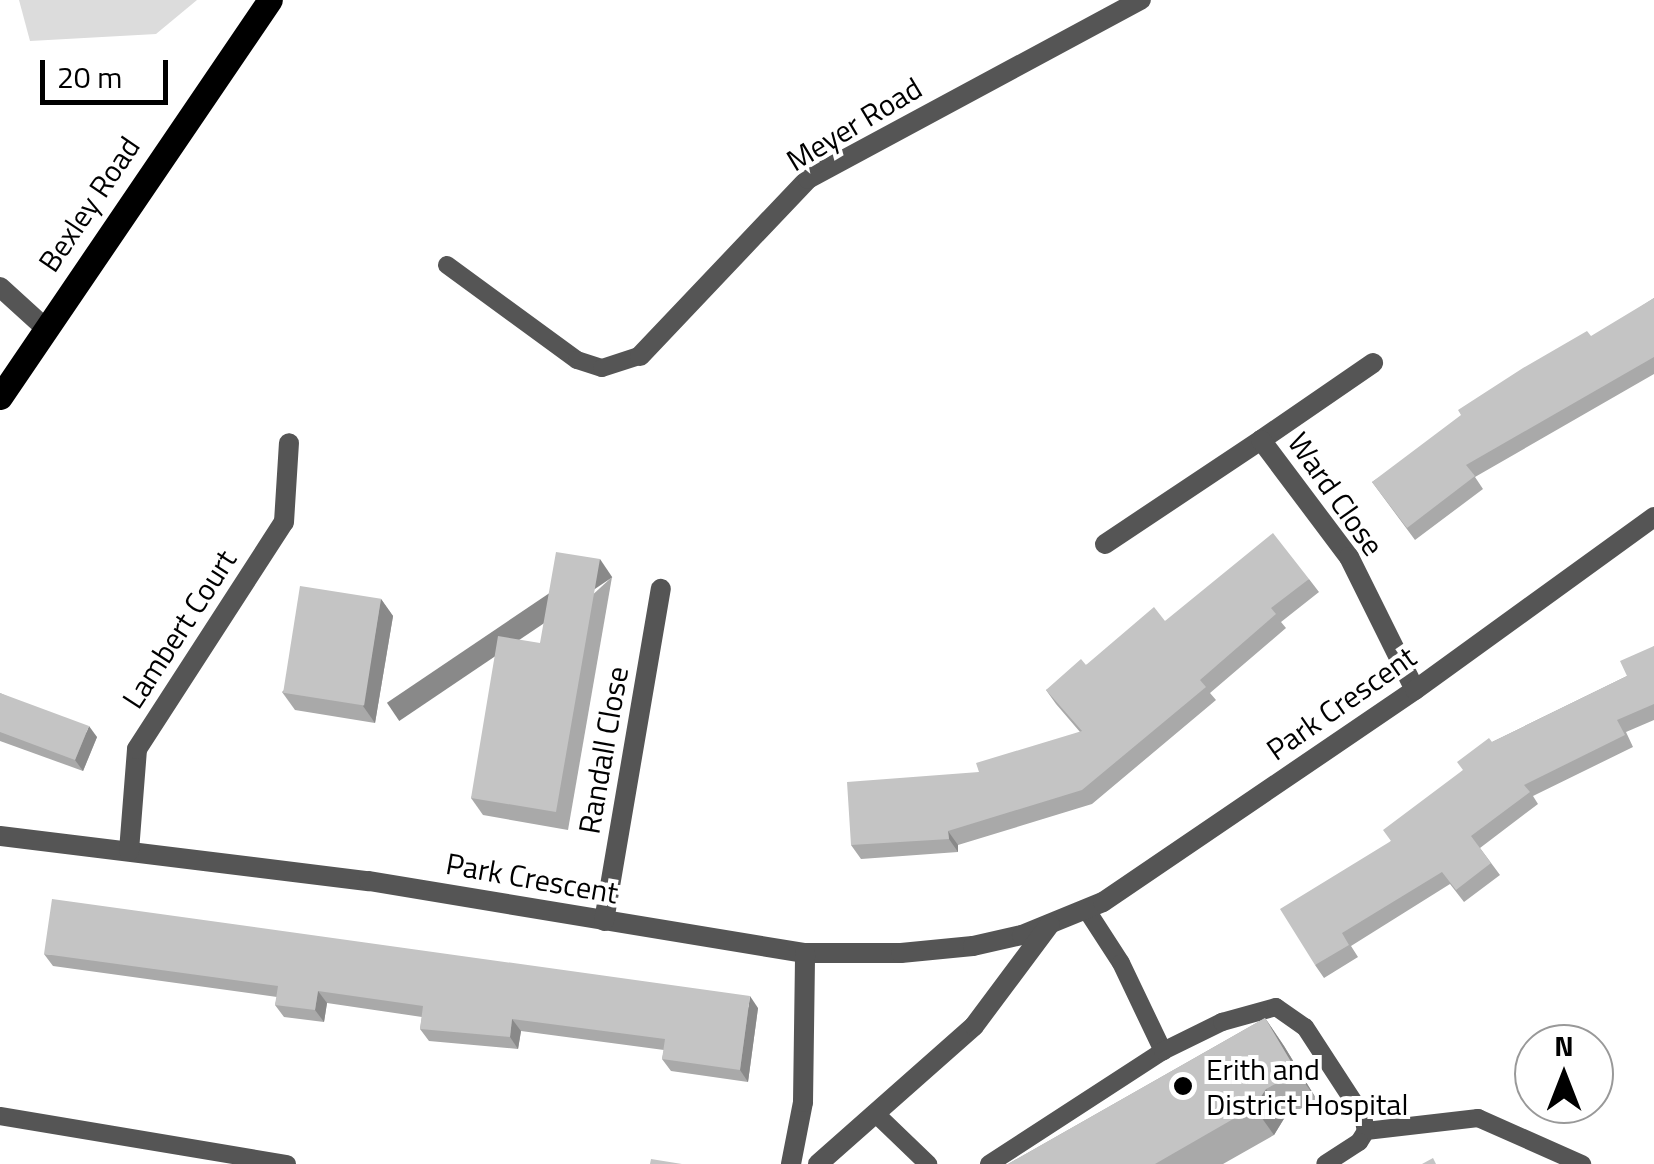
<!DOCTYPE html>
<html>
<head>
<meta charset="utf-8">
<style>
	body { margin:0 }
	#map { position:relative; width:1654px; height:1164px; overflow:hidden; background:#fff; font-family:"Titillium Web",sans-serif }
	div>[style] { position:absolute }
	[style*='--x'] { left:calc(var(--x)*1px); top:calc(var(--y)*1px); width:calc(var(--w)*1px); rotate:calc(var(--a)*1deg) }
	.green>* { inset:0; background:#dcdcdc }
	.service>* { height:18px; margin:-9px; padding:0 9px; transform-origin:9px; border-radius:9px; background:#555 }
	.minor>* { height:20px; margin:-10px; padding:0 10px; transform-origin:10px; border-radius:10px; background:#555 }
	.primary>* { height:25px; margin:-12.5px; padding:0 12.5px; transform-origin:12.5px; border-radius:12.5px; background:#000 }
	.wall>* { inset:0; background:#a9a9a9 }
	.shaded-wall>* { inset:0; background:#898989; transform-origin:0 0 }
	.building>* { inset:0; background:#c4c4c4; transform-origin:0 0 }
	.dots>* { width:28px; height:28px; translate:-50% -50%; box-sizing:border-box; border:5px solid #fff; border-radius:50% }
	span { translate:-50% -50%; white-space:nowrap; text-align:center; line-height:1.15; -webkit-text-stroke:8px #fff; paint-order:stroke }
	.street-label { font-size:30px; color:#000 }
	.poi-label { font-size:30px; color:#000 }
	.left { translate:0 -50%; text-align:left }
	.north { position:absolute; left:1514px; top:1024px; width:100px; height:100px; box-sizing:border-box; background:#fff; border:2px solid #999; border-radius:50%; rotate:0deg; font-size:28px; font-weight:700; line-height:40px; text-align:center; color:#000 }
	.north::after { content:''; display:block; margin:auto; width:35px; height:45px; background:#000; clip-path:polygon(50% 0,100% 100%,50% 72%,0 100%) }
	.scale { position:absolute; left:40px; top:60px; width:128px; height:45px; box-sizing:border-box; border:5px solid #000; border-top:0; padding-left:12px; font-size:30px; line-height:35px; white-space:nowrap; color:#000; -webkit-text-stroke:8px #fff; paint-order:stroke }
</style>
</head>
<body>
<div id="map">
	<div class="green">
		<i style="clip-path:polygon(19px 0,197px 0,156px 34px,30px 41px)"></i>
	</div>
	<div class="service">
		<i style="--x:447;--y:265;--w:161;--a:36.2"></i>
		<i style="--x:577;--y:360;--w:26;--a:18"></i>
		<i style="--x:602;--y:368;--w:40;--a:-18"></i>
		<i style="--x:1086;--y:909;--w:64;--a:57.1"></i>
		<i style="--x:1121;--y:963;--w:98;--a:64.5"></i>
		<i style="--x:875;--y:1113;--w:74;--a:43.9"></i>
		<i style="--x:0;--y:1116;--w:291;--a:9.5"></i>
		<i style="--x:1366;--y:1131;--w:113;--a:-6.6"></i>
		<i style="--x:1478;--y:1118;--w:114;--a:23.9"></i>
		<i style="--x:989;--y:1164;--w:207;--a:-33"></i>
		<i style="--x:1163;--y:1051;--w:66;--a:-26.2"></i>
		<i style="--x:1222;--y:1022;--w:56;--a:-15.5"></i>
		<i style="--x:1276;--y:1007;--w:35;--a:35"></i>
		<i style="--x:1305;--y:1027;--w:106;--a:56.9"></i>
		<i style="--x:1363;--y:1116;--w:15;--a:79"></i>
		<i style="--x:1366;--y:1131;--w:13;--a:122"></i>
		<i style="--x:1359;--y:1142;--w:40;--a:147.1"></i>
	</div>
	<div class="minor">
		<i style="--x:0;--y:287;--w:59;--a:42.3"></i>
		<i style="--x:640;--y:356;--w:244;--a:-46.5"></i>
		<i style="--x:808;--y:179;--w:378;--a:-28.3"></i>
		<i style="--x:1261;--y:440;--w:136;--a:-34.5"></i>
		<i style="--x:1105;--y:544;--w:187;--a:-33.7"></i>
		<i style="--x:1261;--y:440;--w:146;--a:53.1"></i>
		<i style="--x:1349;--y:557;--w:148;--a:63.6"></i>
		<i style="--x:0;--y:836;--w:372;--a:7"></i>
		<i style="--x:369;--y:881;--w:442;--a:9.4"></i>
		<i style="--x:805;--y:953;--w:96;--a:0"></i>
		<i style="--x:901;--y:953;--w:72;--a:-5.6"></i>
		<i style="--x:973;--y:946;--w:50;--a:-12.7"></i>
		<i style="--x:1022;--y:935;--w:87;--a:-22.2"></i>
		<i style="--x:1103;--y:902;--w:377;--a:-34.2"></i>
		<i style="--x:1415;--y:690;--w:295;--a:-35.9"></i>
		<i style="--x:129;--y:851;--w:102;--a:-85.5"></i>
		<i style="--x:137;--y:749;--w:270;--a:-57.1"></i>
		<i style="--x:284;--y:522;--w:79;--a:-86.4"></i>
		<i style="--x:604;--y:921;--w:337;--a:-80.3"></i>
		<i style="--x:791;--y:1164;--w:63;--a:-79"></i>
		<i style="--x:803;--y:1102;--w:149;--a:-89.2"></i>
		<i style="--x:818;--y:1164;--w:208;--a:-41.5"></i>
		<i style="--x:974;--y:1026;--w:127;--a:-53.3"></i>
	</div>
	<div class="primary">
		<i style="--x:0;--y:397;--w:480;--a:-55.8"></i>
	</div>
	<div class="wall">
		<i style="clip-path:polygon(1654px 298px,1654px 374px,1475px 477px,1483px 489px,1415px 540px,1372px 482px)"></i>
		<i style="clip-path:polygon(612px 577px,568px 830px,483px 815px,471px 798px,540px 643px)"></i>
		<i style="clip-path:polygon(1309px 579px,1319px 592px,1281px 622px,1286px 628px,1210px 693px,1216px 700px,1092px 804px,958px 845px,958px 852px,861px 859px,851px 845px,979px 772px,1080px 732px,1056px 704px,1046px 690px,1086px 665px,1165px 621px)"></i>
		<i style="clip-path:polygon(381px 599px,393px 616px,375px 723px,295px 710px,282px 692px)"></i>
		<i style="clip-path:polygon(1654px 646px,1654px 720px,1626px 732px,1633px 747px,1533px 796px,1538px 804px,1480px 848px,1500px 875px,1464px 902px,1450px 884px,1351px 946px,1358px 957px,1324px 978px,1315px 965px,1391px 841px,1492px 742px,1627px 676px)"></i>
		<i style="clip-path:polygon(0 693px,97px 737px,83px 771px,0 741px)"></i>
		<i style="clip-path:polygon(44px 954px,758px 1008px,748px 1082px,671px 1071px,662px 1059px,664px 1050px,521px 1031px,518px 1049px,429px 1041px,420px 1029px,422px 1017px,327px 1003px,324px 1022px,284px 1017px,275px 1005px,277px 997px,53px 966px)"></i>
		<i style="clip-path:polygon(1265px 1018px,1284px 1046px,1317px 1100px,1285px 1117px,1274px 1135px,1223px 1164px,1008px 1164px)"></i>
	</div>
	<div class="shaded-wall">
		<i style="left:600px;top:559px;width:22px;height:257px;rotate:56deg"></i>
		<i style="clip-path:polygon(381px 599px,393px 616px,375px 723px,363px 706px)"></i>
		<i style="clip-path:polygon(89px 726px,97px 737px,83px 771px,75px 760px)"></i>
		<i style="clip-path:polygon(948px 831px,958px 845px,958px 852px,949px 839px)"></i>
		<i style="clip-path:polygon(318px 991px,327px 1003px,324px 1022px,315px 1010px)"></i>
		<i style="clip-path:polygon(750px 996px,758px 1008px,748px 1082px,740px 1070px)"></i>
		<i style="clip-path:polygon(1265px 1018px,1284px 1046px,1317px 1100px,1297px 1072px)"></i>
		<i style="clip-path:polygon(512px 1019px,521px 1031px,518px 1049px,510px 1037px)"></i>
		<i style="clip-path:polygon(1266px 1089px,1285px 1117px,1274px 1135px,1254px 1107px)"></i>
	</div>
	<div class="building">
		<i style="clip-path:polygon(1654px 298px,1654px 357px,1466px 465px,1475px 476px,1407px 528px,1372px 482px,1461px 415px,1458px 410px,1523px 368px,1587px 331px,1591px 336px)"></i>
		<i style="clip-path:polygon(1273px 533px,1309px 579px,1271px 608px,1276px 614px,1200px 680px,1206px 687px,1082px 790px,948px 831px,949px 839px,851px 845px,847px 782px,979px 772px,976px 763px,1082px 731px,1046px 690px,1081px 659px,1086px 665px,1154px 607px,1165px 621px)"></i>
		<i style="clip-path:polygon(556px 552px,600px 559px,556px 812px,471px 798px,498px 636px,540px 643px)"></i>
		<i style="left:300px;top:586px;width:82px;height:108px;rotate:9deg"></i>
		<i style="clip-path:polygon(1654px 646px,1654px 704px,1617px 720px,1625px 735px,1524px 785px,1530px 792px,1471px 836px,1491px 863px,1456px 890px,1442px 872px,1342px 933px,1349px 945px,1315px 965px,1280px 909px,1391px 841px,1383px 830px,1463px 770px,1457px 762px,1489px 738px,1492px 742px,1627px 676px,1620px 661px)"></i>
		<i style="clip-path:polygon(0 693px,89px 726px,75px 760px,0 732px)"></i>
		<i style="clip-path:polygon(52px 899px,750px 996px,740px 1070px,662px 1059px,665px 1039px,512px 1019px,510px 1037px,420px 1029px,423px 1006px,318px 991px,315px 1010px,275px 1005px,278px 986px,44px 954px)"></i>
		<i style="clip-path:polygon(1265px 1018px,1297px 1072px,1266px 1089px,1254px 1107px,1155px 1164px,1008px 1164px)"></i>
		<i style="clip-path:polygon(1433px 1158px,1436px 1164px,1422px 1164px)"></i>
		<i style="clip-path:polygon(651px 1159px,682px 1164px,650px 1164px)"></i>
	</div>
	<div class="dots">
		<i style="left:1183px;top:1086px;background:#000"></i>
	</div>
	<div class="street-label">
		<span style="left:854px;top:124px;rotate:-31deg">Meyer Road</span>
		<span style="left:89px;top:204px;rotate:-56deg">Bexley Road</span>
		<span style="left:1336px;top:494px;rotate:55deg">Ward Close</span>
		<span style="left:179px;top:629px;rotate:-57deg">Lambert Court</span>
		<span style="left:1341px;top:703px;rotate:-35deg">Park Crescent</span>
		<span style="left:603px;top:750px;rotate:-80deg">Randall Close</span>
		<span style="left:532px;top:878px;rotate:10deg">Park Crescent</span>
	</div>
	<div class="poi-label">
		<span class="left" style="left:1206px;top:1086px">Erith and<br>District Hospital</span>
	</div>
	<div class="north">N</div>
	<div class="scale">20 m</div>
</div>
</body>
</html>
